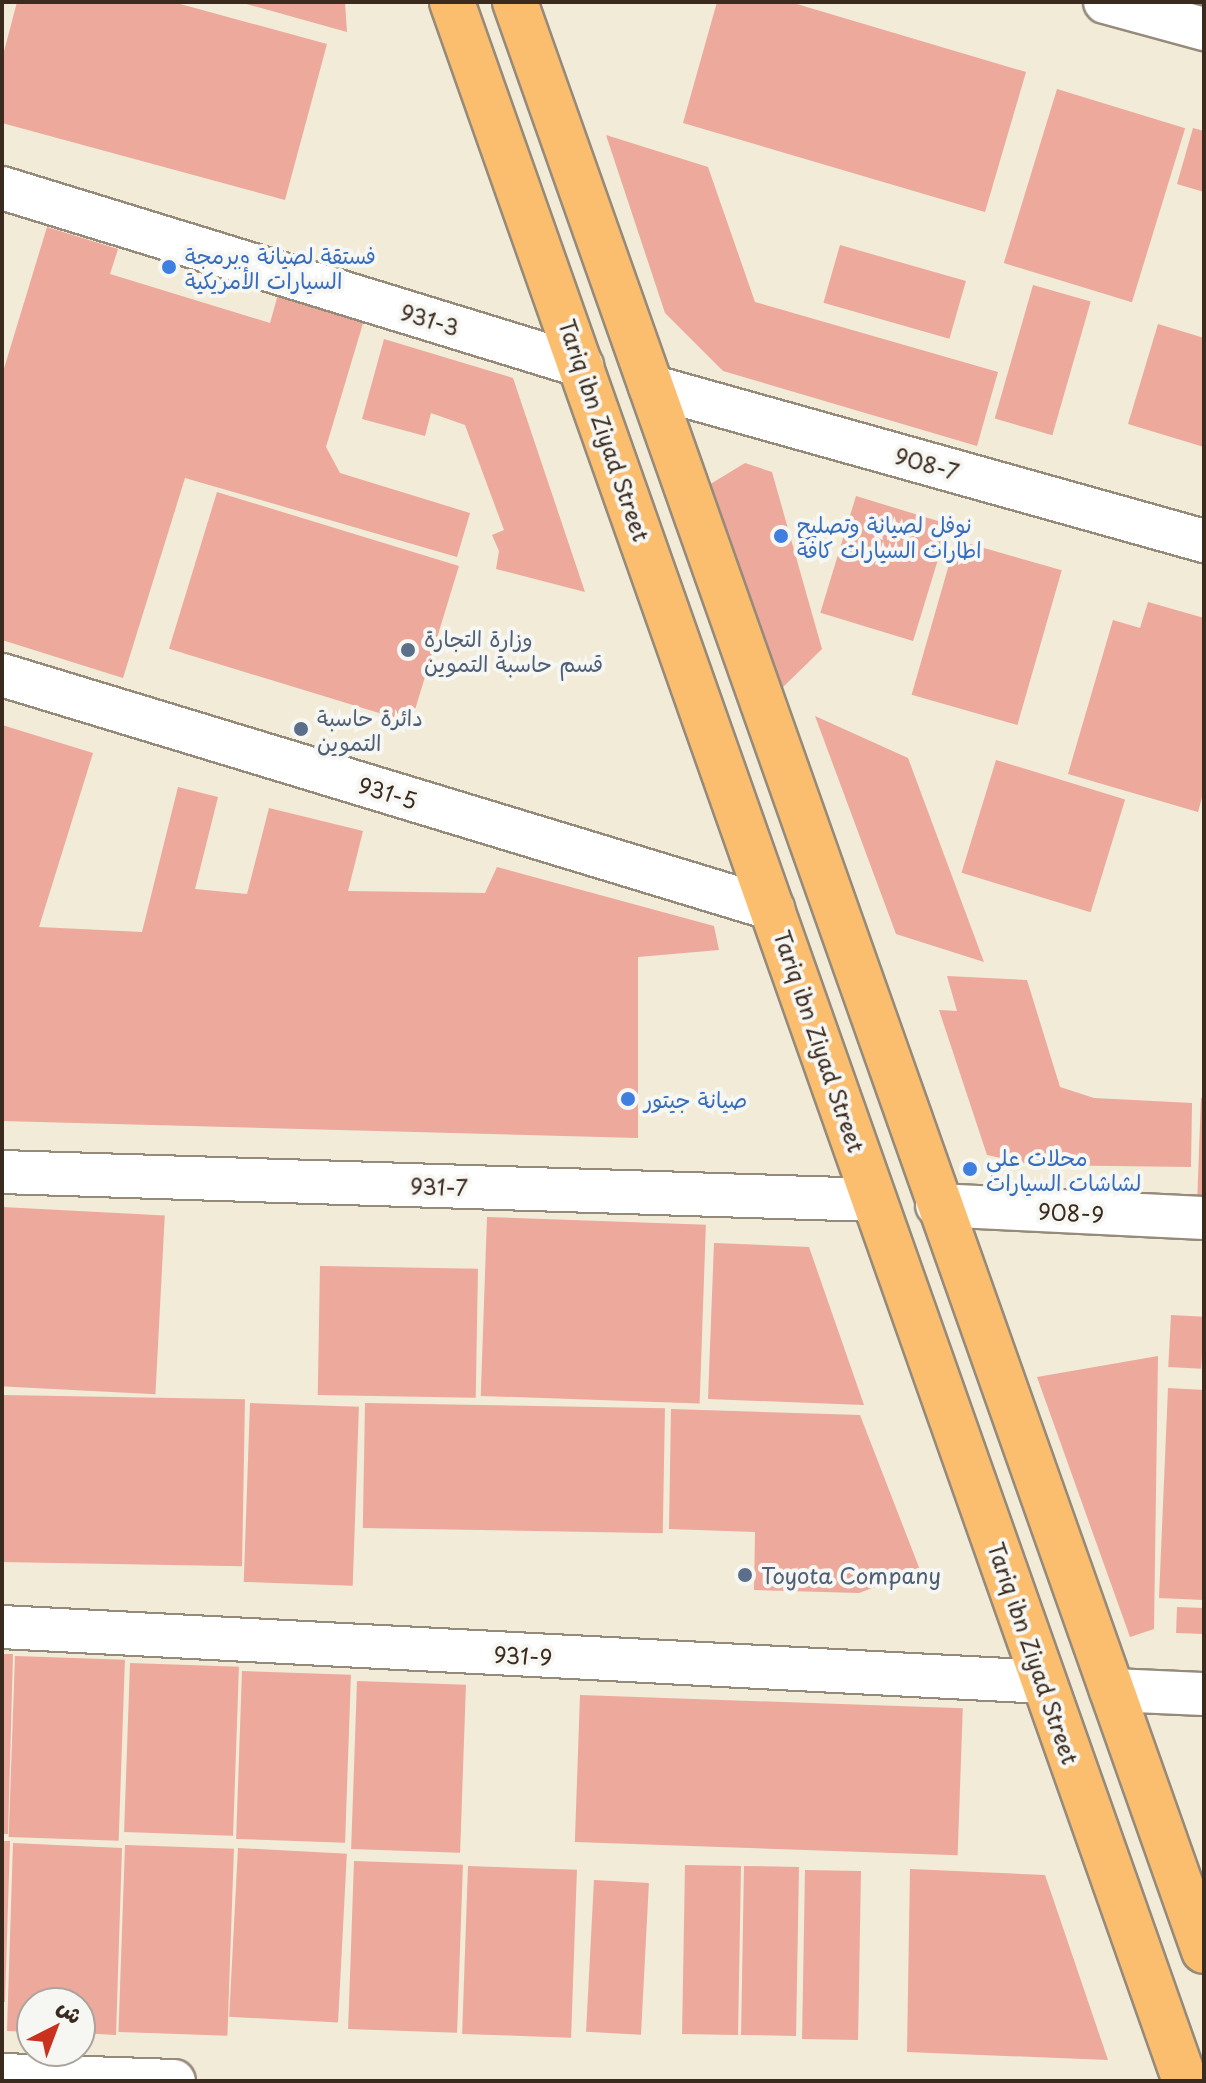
<!DOCTYPE html>
<html>
<head>
<meta charset="utf-8">
<style>
	body { margin:0 }
	#map { position:relative; width:1206px; height:2083px; overflow:hidden; background:#f1ebd8; font-family:"Playpen Sans","Playpen Sans Arabic",sans-serif }
	div>[style] { position:absolute }
	[style*='--x'] { left:calc(var(--x)*1px); top:calc(var(--y)*1px); width:calc(var(--w)*1px); rotate:calc(var(--a)*1deg) }
	.building>* { inset:0; background:#eca99c; transform-origin:0 0 }
	.roads { filter:drop-shadow(2px 0 #968a7b) drop-shadow(-2px 0 #968a7b) drop-shadow(0 2px #968a7b) drop-shadow(0 -2px #968a7b) }
	.minor>* { height:42px; margin:-21px; padding:0 21px; transform-origin:21px; border-radius:21px; background:#fff }
	.primary>* { height:44px; margin:-22px; padding:0 22px; transform-origin:22px; border-radius:22px; background:#fbbd6e }
	.dots>* { width:22px; height:22px; translate:-50% -50%; box-sizing:border-box; border:4px solid #f6f6f2; border-radius:50% }
	span { translate:-50% -50%; white-space:nowrap; text-align:center; line-height:1.15; -webkit-text-stroke:8px #f6f6f2; paint-order:stroke }
	.shop-label { font-size:22px; color:#366cbe }
	.left { translate:0 -50%; text-align:left }
	.street-label { font-size:22px; color:#3b2a1e }
	.service-label { font-size:22px; color:#4e5e75 }
	.frame { position:absolute; inset:0; border:4px solid #3b2a1e; pointer-events:none }
	.north { position:absolute; left:16px; top:1987px; width:80px; height:80px; box-sizing:border-box; background:#f6f6f2; border:2px solid #aba49d; border-radius:50%; rotate:42deg; font-size:22px; font-weight:700; line-height:32px; text-align:center; color:#3b2a1e }
	.north::after { content:''; display:block; margin:auto; width:28px; height:36px; background:#c8321e; clip-path:polygon(50% 0,100% 100%,50% 72%,0 100%) }
</style>
</head>
<body>
<div id="map">
	<div class="building">
		<i style="clip-path:polygon(17px 2px,173px 2px,327px 44px,285px 200px,2px 123px,2px 59px)"></i>
		<i style="clip-path:polygon(243px 2px,345px 2px,347px 32px,243px 3px)"></i>
		<i style="clip-path:polygon(717px 2px,790px 2px,1026px 72px,985px 212px,683px 123px)"></i>
		<i style="left:1057px;top:89px;width:134px;height:182px;rotate:17deg"></i>
		<i style="clip-path:polygon(1193px 128px,1204px 131px,1204px 192px,1177px 184px)"></i>
		<i style="clip-path:polygon(606px 135px,708px 167px,755px 302px,998px 372px,977px 446px,723px 371px,665px 313px)"></i>
		<i style="clip-path:polygon(47px 227px,118px 249px,110px 274px,270px 323px,279px 291px,364px 320px,326px 447px,340px 473px,470px 513px,457px 557px,185px 478px,123px 678px,2px 640px,2px 375px)"></i>
		<i style="left:840px;top:245px;width:131px;height:60px;rotate:16deg"></i>
		<i style="left:1033px;top:285px;width:60px;height:139px;rotate:16deg"></i>
		<i style="clip-path:polygon(1158px 324px,1204px 338px,1204px 447px,1128px 424px)"></i>
		<i style="clip-path:polygon(384px 339px,513px 378px,585px 592px,496px 569px,499px 551px,492px 535px,504px 530px,465px 425px,431px 413px,425px 436px,362px 419px)"></i>
		<i style="clip-path:polygon(745px 463px,772px 472px,822px 649px,780px 690px,699px 491px)"></i>
		<i style="left:217px;top:492px;width:253px;height:164px;rotate:17deg"></i>
		<i style="left:856px;top:496px;width:97px;height:122px;rotate:17deg"></i>
		<i style="left:956px;top:540px;width:110px;height:161px;rotate:16deg"></i>
		<i style="clip-path:polygon(1148px 602px,1204px 618px,1204px 790px,1198px 812px,1068px 774px,1113px 620px,1140px 628px)"></i>
		<i style="clip-path:polygon(815px 716px,908px 758px,984px 962px,896px 934px)"></i>
		<i style="clip-path:polygon(2px 725px,93px 753px,39px 927px,142px 932px,178px 787px,218px 797px,195px 889px,247px 894px,269px 808px,363px 831px,348px 891px,485px 893px,497px 867px,714px 926px,719px 950px,638px 957px,638px 1138px,2px 1121px)"></i>
		<i style="left:996px;top:760px;width:135px;height:118px;rotate:17deg"></i>
		<i style="clip-path:polygon(947px 976px,1027px 980px,1060px 1087px,1094px 1098px,1192px 1103px,1191px 1167px,1034px 1165px,987px 1155px,939px 1010px,957px 1011px)"></i>
		<i style="clip-path:polygon(1201px 1098px,1204px 1098px,1204px 1205px,1197px 1205px)"></i>
		<i style="left:2px;top:1207px;width:163px;height:179px;rotate:3deg"></i>
		<i style="left:487px;top:1217px;width:219px;height:179px;rotate:2deg"></i>
		<i style="clip-path:polygon(714px 1243px,809px 1247px,864px 1405px,708px 1399px)"></i>
		<i style="left:320px;top:1266px;width:158px;height:129px;rotate:1deg"></i>
		<i style="left:1171px;top:1315px;width:33px;height:52px;rotate:3deg"></i>
		<i style="clip-path:polygon(1158px 1356px,1154px 1629px,1130px 1637px,1037px 1377px)"></i>
		<i style="clip-path:polygon(1168px 1388px,1204px 1390px,1204px 1600px,1159px 1598px)"></i>
		<i style="left:2px;top:1395px;width:243px;height:167px;rotate:1deg"></i>
		<i style="left:250px;top:1403px;width:109px;height:179px;rotate:2deg"></i>
		<i style="left:365px;top:1403px;width:300px;height:125px;rotate:1deg"></i>
		<i style="clip-path:polygon(671px 1409px,860px 1415px,920px 1570px,859px 1593px,754px 1590px,755px 1532px,669px 1529px)"></i>
		<i style="left:1177px;top:1607px;width:27px;height:26px;rotate:2deg"></i>
		<i style="clip-path:polygon(2px 1654px,13px 1654px,8px 1834px,2px 1834px)"></i>
		<i style="left:15px;top:1656px;width:110px;height:181px;rotate:2deg"></i>
		<i style="left:130px;top:1663px;width:109px;height:169px;rotate:2deg"></i>
		<i style="left:242px;top:1671px;width:109px;height:168px;rotate:2deg"></i>
		<i style="left:357px;top:1681px;width:109px;height:168px;rotate:2deg"></i>
		<i style="left:580px;top:1695px;width:383px;height:147px;rotate:2deg"></i>
		<i style="clip-path:polygon(2px 1841px,10px 1841px,5px 2002px,2px 2002px)"></i>
		<i style="clip-path:polygon(13px 1843px,122px 1848px,116px 2035px,80px 2033px,80px 2003px,32px 2003px,32px 2032px,7px 2031px)"></i>
		<i style="left:125px;top:1845px;width:109px;height:187px;rotate:2deg"></i>
		<i style="left:238px;top:1848px;width:109px;height:169px;rotate:3deg"></i>
		<i style="left:354px;top:1861px;width:109px;height:168px;rotate:2deg"></i>
		<i style="left:685px;top:1865px;width:56px;height:169px;rotate:1deg"></i>
		<i style="left:468px;top:1866px;width:109px;height:168px;rotate:2deg"></i>
		<i style="left:744px;top:1866px;width:55px;height:169px;rotate:1deg"></i>
		<i style="clip-path:polygon(910px 1869px,1045px 1875px,1108px 2060px,907px 2052px)"></i>
		<i style="left:805px;top:1870px;width:56px;height:169px;rotate:1deg"></i>
		<i style="left:594px;top:1880px;width:55px;height:152px;rotate:3deg"></i>
	</div>
	<div class="roads">
		<div class="minor">
			<i style="--x:1105;--y:2;--w:103;--a:15.3"></i>
			<i style="--x:2;--y:188;--w:607;--a:17.06"></i>
			<i style="--x:650;--y:386;--w:575;--a:15.63"></i>
			<i style="--x:2;--y:675;--w:806;--a:16.88"></i>
			<i style="--x:2;--y:1172;--w:873;--a:1.84"></i>
			<i style="--x:937;--y:1205;--w:267;--a:2.8"></i>
			<i style="--x:2;--y:1627;--w:1044;--a:3.02"></i>
			<i style="--x:1111;--y:1690;--w:93;--a:2.5"></i>
			<i style="--x:2;--y:2075;--w:172;--a:2"></i>
		</div>
		<div class="primary">
			<i style="--x:452;--y:2;--w:2204;--a:70.58"></i>
			<i style="--x:515;--y:2;--w:2067;--a:70.53"></i>
		</div>
	</div>
	<div class="dots">
		<i style="left:169px;top:267px;background:#3f7fe0"></i>
		<i style="left:781px;top:536px;background:#3f7fe0"></i>
		<i style="left:408px;top:650px;background:#5c6f8a"></i>
		<i style="left:301px;top:729px;background:#5c6f8a"></i>
		<i style="left:628px;top:1099px;background:#3f7fe0"></i>
		<i style="left:970px;top:1169px;background:#3f7fe0"></i>
		<i style="left:745px;top:1575px;background:#5c6f8a"></i>
	</div>
	<div class="shop-label">
		<span class="left" style="left:185px;top:267px">فستقة لصيانة وبرمجة<br>السيارات الأمريكية</span>
		<span class="left" style="left:797px;top:536px">نوفل لصيانة وتصليح<br>اطارات السيارات كافة</span>
		<span class="left" style="left:644px;top:1099px">صيانة جيتور</span>
		<span class="left" style="left:986px;top:1169px">محلات علي<br>لشاشات السيارات</span>
	</div>
	<div class="street-label">
		<span style="left:430px;top:319px;rotate:17deg">931-3</span>
		<span style="left:605px;top:430px;rotate:71deg">Tariq ibn Ziyad Street</span>
		<span style="left:927px;top:463px;rotate:16deg">908-7</span>
		<span style="left:388px;top:792px;rotate:17deg">931-5</span>
		<span style="left:820px;top:1041px;rotate:71deg">Tariq ibn Ziyad Street</span>
		<span style="left:439px;top:1186px;rotate:2deg">931-7</span>
		<span style="left:1071px;top:1212px;rotate:3deg">908-9</span>
		<span style="left:1034px;top:1653px;rotate:71deg">Tariq ibn Ziyad Street</span>
		<span style="left:523px;top:1655px;rotate:3deg">931-9</span>
	</div>
	<div class="service-label">
		<span class="left" style="left:424px;top:650px">وزارة التجارة<br>قسم حاسبة التموين</span>
		<span class="left" style="left:317px;top:729px">دائرة حاسبة<br>التموين</span>
		<span class="left" style="left:761px;top:1575px">Toyota Company</span>
	</div>
	<div class="frame"></div>
	<div class="north">ش</div>
</div>
</body>
</html>
